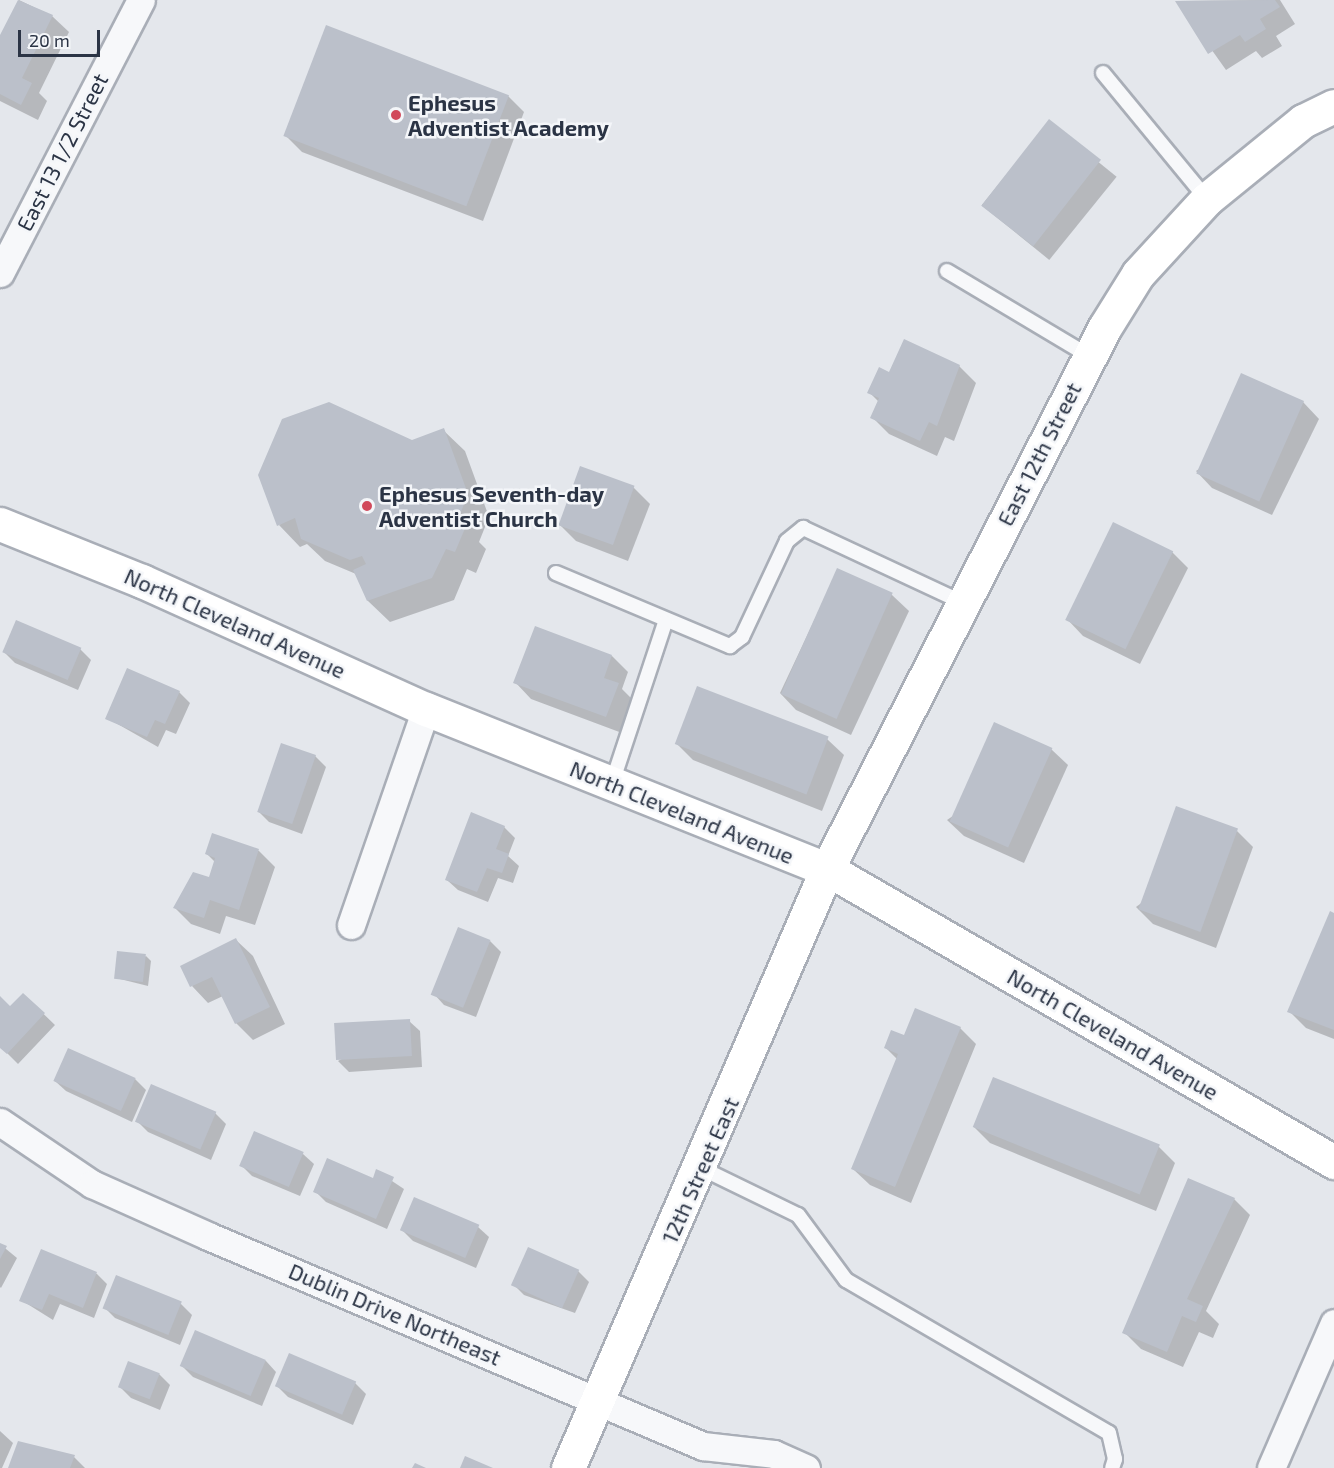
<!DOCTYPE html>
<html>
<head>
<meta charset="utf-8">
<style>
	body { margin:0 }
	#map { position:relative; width:1334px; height:1468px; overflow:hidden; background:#e4e7ec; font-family:"Exo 2",sans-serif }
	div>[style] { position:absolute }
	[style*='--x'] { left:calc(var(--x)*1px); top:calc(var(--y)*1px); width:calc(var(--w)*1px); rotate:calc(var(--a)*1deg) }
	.shadow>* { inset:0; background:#0003; transform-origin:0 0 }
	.building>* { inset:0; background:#bbc0ca; transform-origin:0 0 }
	.roads { filter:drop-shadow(2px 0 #a9aeb7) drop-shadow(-2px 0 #a9aeb7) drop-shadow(0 2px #a9aeb7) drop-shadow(0 -2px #a9aeb7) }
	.lane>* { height:14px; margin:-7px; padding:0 7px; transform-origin:7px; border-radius:7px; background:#f7f8fa }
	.street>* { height:27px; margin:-13.5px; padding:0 13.5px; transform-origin:13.5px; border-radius:13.5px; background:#f7f8fa }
	.secondary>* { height:33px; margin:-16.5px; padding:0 16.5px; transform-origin:16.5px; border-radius:16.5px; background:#fff }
	.dots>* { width:16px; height:16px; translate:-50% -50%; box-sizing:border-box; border:3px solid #f4f6f9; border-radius:50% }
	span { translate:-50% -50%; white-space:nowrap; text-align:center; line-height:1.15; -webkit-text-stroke:5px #f4f6f9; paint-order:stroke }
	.poi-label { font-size:22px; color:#2b3445; font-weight:700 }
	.left { translate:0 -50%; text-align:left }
	.street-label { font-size:22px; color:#2b3445 }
	.scale { position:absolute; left:18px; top:30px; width:82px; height:27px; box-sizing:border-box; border:3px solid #2b3445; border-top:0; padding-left:8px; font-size:18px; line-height:21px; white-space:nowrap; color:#2b3445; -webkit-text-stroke:4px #f4f6f9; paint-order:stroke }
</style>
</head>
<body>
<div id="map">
	<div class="shadow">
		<i style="clip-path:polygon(19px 0,52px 16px,69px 32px,39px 93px,47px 101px,38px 120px,0 101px,0 38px)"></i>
		<i style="clip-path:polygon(1280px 0,1295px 24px,1276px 36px,1282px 46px,1262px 58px,1256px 51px,1226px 70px,1177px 1px)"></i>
		<i style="clip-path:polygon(508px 96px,524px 112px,483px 221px,302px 152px,285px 135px)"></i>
		<i style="left:1049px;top:122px;width:87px;height:107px;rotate:39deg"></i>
		<i style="clip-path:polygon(959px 366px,976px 383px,954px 441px,945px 437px,937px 456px,889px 434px,872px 417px,879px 402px,869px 392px)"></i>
		<i style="clip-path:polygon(1303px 402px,1319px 419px,1272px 515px,1212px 488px,1196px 471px)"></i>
		<i style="clip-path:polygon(443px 430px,465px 451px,489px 517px,479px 542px,486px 549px,476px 573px,467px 569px,454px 600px,390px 622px,368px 601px,356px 574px,325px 561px,307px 544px,300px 547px,279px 525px,412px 441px)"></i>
		<i style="clip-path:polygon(633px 487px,650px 504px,628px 561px,576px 541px,559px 524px)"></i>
		<i style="clip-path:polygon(1172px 552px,1188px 568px,1140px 664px,1083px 636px,1067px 619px)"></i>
		<i style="clip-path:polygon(838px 570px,892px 595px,909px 611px,851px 735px,796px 710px,780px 693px)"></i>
		<i style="clip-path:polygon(80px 649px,91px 660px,78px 690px,15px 663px,4px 652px)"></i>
		<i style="clip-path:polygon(612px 656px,628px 672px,622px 689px,634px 701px,622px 733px,531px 699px,515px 682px)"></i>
		<i style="clip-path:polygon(179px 692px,190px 703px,176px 734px,166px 730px,158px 747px,107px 718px)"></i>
		<i style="clip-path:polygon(827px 739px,844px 755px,822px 811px,693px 760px,676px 743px)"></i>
		<i style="clip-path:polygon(1051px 749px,1068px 765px,1024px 863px,964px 836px,947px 820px)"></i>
		<i style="clip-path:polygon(315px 756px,326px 767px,302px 834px,269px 822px,258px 811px)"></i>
		<i style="clip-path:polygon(504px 827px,515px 838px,508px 856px,519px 866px,513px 883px,498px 878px,488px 902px,458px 890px,447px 880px)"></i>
		<i style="clip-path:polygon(1237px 831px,1253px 847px,1216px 948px,1153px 924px,1136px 907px)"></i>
		<i style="clip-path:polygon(213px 835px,259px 851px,275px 867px,255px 925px,226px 916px,220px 934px,191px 924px,175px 908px,210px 879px,215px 862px,207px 854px)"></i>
		<i style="clip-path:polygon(1334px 914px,1334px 1039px,1306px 1028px,1289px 1011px)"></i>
		<i style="clip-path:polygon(236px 940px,253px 956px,285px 1024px,253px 1040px,236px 1023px,223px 996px,208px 1003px,192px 986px)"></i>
		<i style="clip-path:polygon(490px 941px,501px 952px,476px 1017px,444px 1005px,434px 994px)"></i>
		<i style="clip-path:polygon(146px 956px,151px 961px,148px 986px,116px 978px)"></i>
		<i style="clip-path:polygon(24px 995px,55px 1025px,18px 1064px,0 1046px,0 998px,11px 1009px)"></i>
		<i style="clip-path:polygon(409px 1021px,420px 1031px,422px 1067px,349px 1072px,338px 1061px)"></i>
		<i style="clip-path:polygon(960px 1028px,976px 1044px,911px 1203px,870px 1185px,853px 1169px,898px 1060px,886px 1048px,905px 1037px)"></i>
		<i style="clip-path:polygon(135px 1079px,146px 1090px,132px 1122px,66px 1091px,55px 1081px)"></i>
		<i style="clip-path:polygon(215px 1113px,226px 1124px,211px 1160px,148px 1132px,137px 1121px)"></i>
		<i style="clip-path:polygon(974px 1127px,1159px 1147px,1175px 1163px,1156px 1211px,990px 1143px)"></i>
		<i style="clip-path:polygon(303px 1154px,314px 1164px,300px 1196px,252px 1176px,241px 1165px)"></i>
		<i style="clip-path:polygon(377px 1171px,404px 1189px,387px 1229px,326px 1202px,315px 1191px,374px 1180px)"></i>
		<i style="clip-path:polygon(415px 1199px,478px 1227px,489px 1237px,476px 1268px,413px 1241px,402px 1230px)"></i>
		<i style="clip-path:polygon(1234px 1199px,1250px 1215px,1206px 1311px,1219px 1324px,1213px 1338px,1199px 1332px,1183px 1367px,1141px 1349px,1124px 1332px)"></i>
		<i style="clip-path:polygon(0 1244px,17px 1258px,1px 1288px,0 1287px)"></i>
		<i style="clip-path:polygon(42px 1251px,97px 1274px,107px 1284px,94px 1318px,60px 1304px,53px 1320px,21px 1300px)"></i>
		<i style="clip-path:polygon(578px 1271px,589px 1282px,575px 1313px,524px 1295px,513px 1284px)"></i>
		<i style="clip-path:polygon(116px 1277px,181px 1304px,192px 1315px,180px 1345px,115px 1318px,104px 1307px)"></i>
		<i style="clip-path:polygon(290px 1355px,355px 1383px,366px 1394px,353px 1425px,288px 1397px,277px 1386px)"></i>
		<i style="clip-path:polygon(266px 1361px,276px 1372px,262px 1406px,193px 1377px,182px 1366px)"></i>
		<i style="clip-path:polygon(159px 1374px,170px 1385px,160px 1410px,131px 1398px,120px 1387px)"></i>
		<i style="clip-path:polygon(0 1431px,13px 1443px,2px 1468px,0 1468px)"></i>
		<i style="clip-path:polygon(74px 1457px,85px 1468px,9px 1468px)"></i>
	</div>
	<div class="building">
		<i style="clip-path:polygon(18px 0,53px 15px,22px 78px,32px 83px,21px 105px,0 94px,0 35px)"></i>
		<i style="clip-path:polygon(1275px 0,1280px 7px,1260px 19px,1266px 29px,1245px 42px,1240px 35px,1208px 54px,1175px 1px)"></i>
		<i style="left:326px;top:25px;width:196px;height:119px;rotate:21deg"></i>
		<i style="left:1049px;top:119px;width:66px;height:110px;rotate:38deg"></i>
		<i style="clip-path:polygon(904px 339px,960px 365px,937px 426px,929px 422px,920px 441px,870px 418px,879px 398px,867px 393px,879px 367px,889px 372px)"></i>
		<i style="left:1241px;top:373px;width:69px;height:110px;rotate:24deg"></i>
		<i style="clip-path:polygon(329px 402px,412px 440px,444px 428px,468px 494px,457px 522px,466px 526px,455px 552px,446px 549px,432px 578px,367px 601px,353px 570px,366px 564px,362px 556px,350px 560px,301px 539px,295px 518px,277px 526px,258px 475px,282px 419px)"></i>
		<i style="left:580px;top:466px;width:58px;height:63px;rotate:20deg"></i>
		<i style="left:1113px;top:522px;width:67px;height:109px;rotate:26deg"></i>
		<i style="left:837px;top:568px;width:61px;height:138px;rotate:24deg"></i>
		<i style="left:16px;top:620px;width:71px;height:35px;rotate:23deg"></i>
		<i style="clip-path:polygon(535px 626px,612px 655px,604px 678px,619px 683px,606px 717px,513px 683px)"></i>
		<i style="clip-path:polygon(127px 668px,180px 691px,165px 724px,155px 720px,147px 737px,105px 719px)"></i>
		<i style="left:697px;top:686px;width:141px;height:62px;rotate:21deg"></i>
		<i style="left:994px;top:722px;width:64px;height:109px;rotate:24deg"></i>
		<i style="left:281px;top:743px;width:37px;height:73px;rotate:19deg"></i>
		<i style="left:1176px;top:806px;width:66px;height:110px;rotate:20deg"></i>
		<i style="clip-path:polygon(471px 812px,505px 826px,496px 849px,509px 854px,502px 873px,487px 868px,477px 892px,445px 880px)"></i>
		<i style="clip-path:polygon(212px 833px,259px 849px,239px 910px,210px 900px,204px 918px,173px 908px,193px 872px,209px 877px,215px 858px,205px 854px)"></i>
		<i style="clip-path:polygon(1330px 911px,1334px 913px,1334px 1030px,1287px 1012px)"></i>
		<i style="left:458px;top:927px;width:35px;height:73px;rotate:22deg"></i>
		<i style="clip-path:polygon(236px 938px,270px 1007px,235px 1024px,212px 977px,190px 987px,180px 966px)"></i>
		<i style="left:117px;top:951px;width:29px;height:28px;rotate:6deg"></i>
		<i style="clip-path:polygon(23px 993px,45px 1013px,7px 1054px,0 1048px,0 996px,10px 1006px)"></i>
		<i style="clip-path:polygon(915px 1008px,961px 1027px,895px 1187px,851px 1169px,898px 1054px,884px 1048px,891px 1030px,904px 1035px)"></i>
		<i style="left:410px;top:1019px;width:37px;height:76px;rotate:87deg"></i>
		<i style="left:68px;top:1048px;width:74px;height:36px;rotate:24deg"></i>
		<i style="left:993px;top:1077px;width:180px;height:54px;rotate:22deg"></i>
		<i style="left:151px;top:1084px;width:71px;height:41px;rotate:23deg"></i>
		<i style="left:254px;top:1131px;width:54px;height:38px;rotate:23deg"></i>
		<i style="clip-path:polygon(327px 1158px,373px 1178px,376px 1169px,394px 1177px,376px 1219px,313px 1192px)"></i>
		<i style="clip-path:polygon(1188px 1178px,1235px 1198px,1187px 1299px,1203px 1306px,1196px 1322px,1182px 1316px,1167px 1352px,1122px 1333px)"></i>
		<i style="left:414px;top:1197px;width:71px;height:36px;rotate:23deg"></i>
		<i style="clip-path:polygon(0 1243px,7px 1246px,0 1259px)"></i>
		<i style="left:528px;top:1247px;width:56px;height:42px;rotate:24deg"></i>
		<i style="clip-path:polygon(41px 1249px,97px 1272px,83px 1308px,49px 1294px,42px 1310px,19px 1301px)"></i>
		<i style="left:116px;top:1275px;width:71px;height:36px;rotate:22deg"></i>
		<i style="left:195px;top:1330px;width:77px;height:39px;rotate:23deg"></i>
		<i style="left:289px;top:1353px;width:73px;height:36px;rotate:23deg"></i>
		<i style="left:128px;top:1361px;width:34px;height:28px;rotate:21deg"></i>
		<i style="clip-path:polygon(18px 1441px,75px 1455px,70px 1468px,8px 1468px)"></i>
		<i style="clip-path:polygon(465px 1456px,493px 1468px,460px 1468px)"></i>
		<i style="clip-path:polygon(415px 1463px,426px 1468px,412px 1468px)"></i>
	</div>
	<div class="roads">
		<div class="lane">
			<i style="--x:1103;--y:73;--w:163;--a:50.5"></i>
			<i style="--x:947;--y:271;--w:165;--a:30.9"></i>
			<i style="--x:556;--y:573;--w:189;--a:22.8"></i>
			<i style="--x:730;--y:646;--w:15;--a:-37"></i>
			<i style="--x:742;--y:637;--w:106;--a:-64.9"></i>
			<i style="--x:787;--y:541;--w:21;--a:-39"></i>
			<i style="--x:803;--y:528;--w:178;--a:25"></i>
			<i style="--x:612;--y:783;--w:169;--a:-71.7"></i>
			<i style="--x:701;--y:1168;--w:108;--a:25.9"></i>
			<i style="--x:798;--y:1215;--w:81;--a:53.6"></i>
			<i style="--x:846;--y:1280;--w:304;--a:30.2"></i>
			<i style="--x:1109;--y:1433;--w:27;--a:77"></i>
			<i style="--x:1115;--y:1459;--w:9;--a:108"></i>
		</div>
		<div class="street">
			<i style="--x:0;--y:273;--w:307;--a:-62.7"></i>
			<i style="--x:351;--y:925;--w:229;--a:-70.9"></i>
			<i style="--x:0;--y:1122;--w:111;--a:34"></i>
			<i style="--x:92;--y:1184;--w:127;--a:24.1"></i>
			<i style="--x:208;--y:1236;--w:538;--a:22.99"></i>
			<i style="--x:703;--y:1446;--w:71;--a:6.4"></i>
			<i style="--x:774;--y:1454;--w:35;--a:24"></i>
			<i style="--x:1271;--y:1468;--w:158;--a:-66.5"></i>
		</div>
		<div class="secondary">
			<i style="--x:0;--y:524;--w:153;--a:21.9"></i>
			<i style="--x:142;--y:581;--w:312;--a:24.3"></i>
			<i style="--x:426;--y:709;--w:432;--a:21.8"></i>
			<i style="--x:827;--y:869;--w:586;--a:30.02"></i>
			<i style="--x:568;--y:1468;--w:653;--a:-66.62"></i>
			<i style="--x:827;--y:869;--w:609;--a:-62.85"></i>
			<i style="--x:1105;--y:327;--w:62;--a:-58.1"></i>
			<i style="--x:1138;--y:274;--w:102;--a:-47.4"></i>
			<i style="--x:1207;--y:199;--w:124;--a:-39.1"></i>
			<i style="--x:1303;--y:121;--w:34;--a:-26"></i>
		</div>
	</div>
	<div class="dots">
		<i style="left:396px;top:115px;background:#d1495b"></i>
		<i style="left:367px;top:506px;background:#d1495b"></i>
	</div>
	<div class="poi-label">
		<span class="left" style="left:408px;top:115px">Ephesus<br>Adventist Academy</span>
		<span class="left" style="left:379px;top:506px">Ephesus Seventh-day<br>Adventist Church</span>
	</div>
	<div class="street-label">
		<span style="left:62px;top:152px;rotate:-63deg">East 13 1/2 Street</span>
		<span style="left:1039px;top:454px;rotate:-63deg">East 12th Street</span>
		<span style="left:235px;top:623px;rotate:24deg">North Cleveland Avenue</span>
		<span style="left:682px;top:812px;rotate:22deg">North Cleveland Avenue</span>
		<span style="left:1113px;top:1034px;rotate:30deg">North Cleveland Avenue</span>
		<span style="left:700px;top:1170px;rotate:-66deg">12th Street East</span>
		<span style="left:395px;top:1314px;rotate:23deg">Dublin Drive Northeast</span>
	</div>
	<div class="scale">20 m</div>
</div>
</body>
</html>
